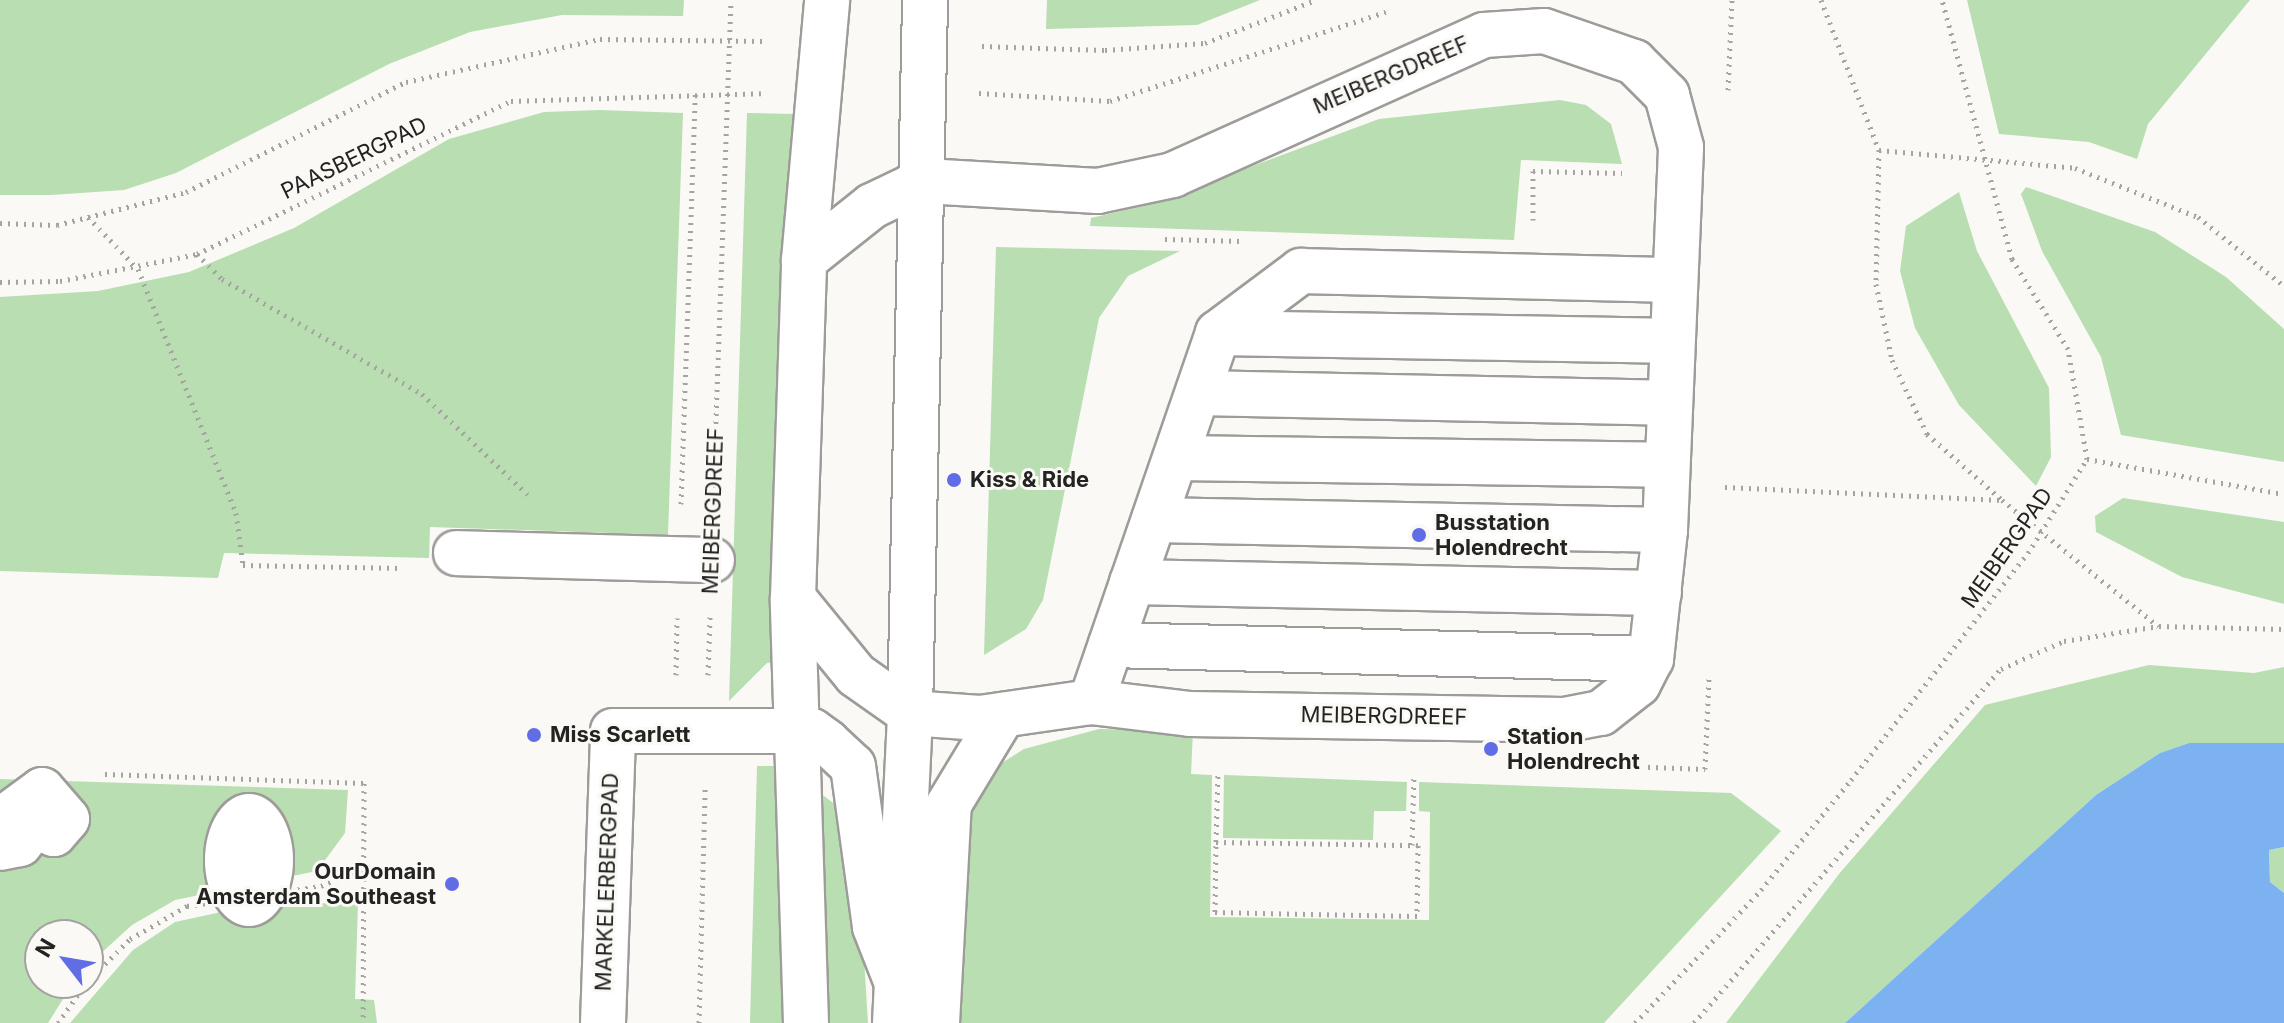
<!DOCTYPE html>
<html>
<head>
<meta charset="utf-8">
<style>
	body { margin:0 }
	#map { position:relative; width:2284px; height:1023px; overflow:hidden; background:#faf9f5; font-family:Inter,sans-serif }
	div>[style] { position:absolute }
	[style*='--x'] { left:calc(var(--x)*1px); top:calc(var(--y)*1px); width:calc(var(--w)*1px); rotate:calc(var(--a)*1deg) }
	.green>* { inset:0; background:#b8deb1 }
	.water>* { inset:0; background:#7cb2ef }
	.path>* { height:5px; margin-top:-2.5px; transform-origin:0; background:repeating-linear-gradient(90deg,#a5a4a2 0 2px,transparent 0 8px) }
	.roads { filter:drop-shadow(2px 0 #9e9c99) drop-shadow(-2px 0 #9e9c99) drop-shadow(0 2px #9e9c99) drop-shadow(0 -2px #9e9c99) }
	.minor>* { height:44px; margin:-22px; padding:0 22px; transform-origin:22px; border-radius:22px; background:#fff }
	.minor>.ring { margin:-22px; padding:0; box-sizing:content-box; background:none; border:44px solid #fff; border-radius:50% }
	.major>* { height:44px; margin:-22px; padding:0 22px; transform-origin:22px; border-radius:22px; background:#fff }
	.dots>* { width:22px; height:22px; translate:-50% -50%; box-sizing:border-box; border:4px solid #faf9f5; border-radius:50% }
	span { translate:-50% -50%; white-space:nowrap; text-align:center; line-height:1.15; -webkit-text-stroke:6px #faf9f5; paint-order:stroke }
	.street-label { font-size:22px; color:#232322 }
	.poi-label { font-size:22px; color:#232322; font-weight:700 }
	.left { translate:0 -50%; text-align:left }
	.right { translate:-100% -50%; text-align:right }
	.north { position:absolute; left:24px; top:919px; width:80px; height:80px; box-sizing:border-box; background:#faf9f5; border:2px solid #a4a3a1; border-radius:50%; rotate:301deg; font-size:22px; font-weight:700; line-height:32px; text-align:center; color:#232322 }
	.north::after { content:''; display:block; margin:auto; width:28px; height:36px; background:#606de5; clip-path:polygon(50% 0,100% 100%,50% 72%,0 100%) }
</style>
</head>
<body>
<div id="map">
	<div class="green">
		<i style="clip-path:polygon(0 0,684px 0,683px 16px,562px 15px,470px 32px,389px 64px,176px 173px,124px 190px,51px 195px,0 195px)"></i>
		<i style="clip-path:polygon(1047px 0,1260px 0,1197px 25px,1046px 29px)"></i>
		<i style="clip-path:polygon(1967px 0,2250px 0,2148px 124px,2137px 159px,2089px 142px,1999px 134px)"></i>
		<i style="clip-path:polygon(1560px 100px,1586px 105px,1611px 124px,1622px 164px,1521px 160px,1514px 240px,1090px 226px,1091px 218px,1148px 205px,1379px 119px)"></i>
		<i style="clip-path:polygon(600px 110px,683px 113px,668px 535px,430px 527px,429px 558px,224px 553px,218px 578px,0 571px,0 297px,98px 291px,189px 272px,294px 228px,449px 139px,544px 112px)"></i>
		<i style="clip-path:polygon(747px 113px,793px 114px,785px 390px,776px 662px,767px 663px,729px 701px)"></i>
		<i style="clip-path:polygon(2026px 187px,2155px 232px,2226px 277px,2284px 329px,2284px 462px,2121px 435px,2101px 357px,2042px 251px,2021px 194px)"></i>
		<i style="clip-path:polygon(1959px 192px,1977px 251px,2049px 388px,2051px 457px,2036px 486px,1959px 405px,1915px 328px,1900px 271px,1906px 226px)"></i>
		<i style="clip-path:polygon(996px 247px,1180px 251px,1128px 276px,1099px 318px,1043px 600px,1026px 629px,984px 655px)"></i>
		<i style="clip-path:polygon(2123px 498px,2284px 522px,2284px 604px,2182px 577px,2096px 532px,2095px 516px)"></i>
		<i style="clip-path:polygon(2149px 665px,2254px 673px,2284px 667px,2284px 743px,2189px 743px,2160px 753px,2096px 795px,1845px 1023px,1726px 1023px,1839px 874px,1985px 705px)"></i>
		<i style="clip-path:polygon(1099px 729px,1193px 731px,1191px 774px,1212px 775px,1210px 917px,1429px 920px,1430px 812px,1419px 811px,1419px 782px,1731px 793px,1781px 831px,1604px 1023px,956px 1023px,967px 805px,997px 766px,1024px 749px)"></i>
		<i style="clip-path:polygon(757px 766px,778px 766px,793px 1023px,750px 1023px)"></i>
		<i style="clip-path:polygon(1224px 775px,1407px 782px,1406px 811px,1374px 811px,1373px 840px,1223px 838px)"></i>
		<i style="clip-path:polygon(evenodd,0 779px,348px 790px,345px 833px,317px 871px,175px 900px,132px 925px,88px 965px,88px 935px,40px 935px,40px 983px,73px 983px,48px 1023px,0 1023px,0 779px,252px 815px,267px 823px,262px 845px,234px 856px,227px 836px,252px 815px)"></i>
		<i style="clip-path:polygon(819px 792px,842px 810px,857px 848px,868px 1023px,827px 1023px)"></i>
		<i style="clip-path:polygon(2284px 847px,2284px 893px,2270px 882px,2269px 850px)"></i>
		<i style="clip-path:polygon(358px 903px,355px 999px,374px 1000px,377px 1023px,70px 1023px,133px 950px,175px 922px,258px 904px)"></i>
	</div>
	<div class="water">
		<i style="clip-path:polygon(2189px 743px,2284px 743px,2284px 847px,2269px 850px,2270px 882px,2284px 893px,2284px 1023px,1845px 1023px,2096px 795px,2160px 753px)"></i>
	</div>
	<div class="path">
		<i style="--x:1821;--y:0;--w:161;--a:68.9"></i>
		<i style="--x:1879;--y:150;--w:197;--a:5.2"></i>
		<i style="--x:2075;--y:168;--w:132;--a:21.7"></i>
		<i style="--x:2198;--y:217;--w:110;--a:38.7"></i>
		<i style="--x:982;--y:46;--w:123;--a:1.9"></i>
		<i style="--x:1105;--y:50;--w:100;--a:-4"></i>
		<i style="--x:1205;--y:43;--w:119;--a:-21.2"></i>
		<i style="--x:1728;--y:90;--w:90;--a:-87.5"></i>
		<i style="--x:979;--y:93;--w:131;--a:3.5"></i>
		<i style="--x:1110;--y:101;--w:290;--a:-17.9"></i>
		<i style="--x:1879;--y:150;--w:134;--a:91.3"></i>
		<i style="--x:1876;--y:284;--w:78;--a:78.1"></i>
		<i style="--x:1892;--y:360;--w:82;--a:64.7"></i>
		<i style="--x:1927;--y:434;--w:100;--a:41.3"></i>
		<i style="--x:88;--y:217;--w:72;--a:46.1"></i>
		<i style="--x:138;--y:269;--w:263;--a:68.1"></i>
		<i style="--x:236;--y:513;--w:52;--a:82.3"></i>
		<i style="--x:243;--y:565;--w:160;--a:1.1"></i>
		<i style="--x:1533;--y:220;--w:49;--a:-90"></i>
		<i style="--x:1533;--y:171;--w:89;--a:1.3"></i>
		<i style="--x:0;--y:223;--w:57;--a:2"></i>
		<i style="--x:57;--y:225;--w:133;--a:-14.3"></i>
		<i style="--x:186;--y:192;--w:246;--a:-26.6"></i>
		<i style="--x:406;--y:82;--w:199;--a:-12.5"></i>
		<i style="--x:600;--y:39;--w:168;--a:0.7"></i>
		<i style="--x:1165;--y:239;--w:78;--a:1.5"></i>
		<i style="--x:197;--y:254;--w:35;--a:45"></i>
		<i style="--x:222;--y:279;--w:231;--a:29.9"></i>
		<i style="--x:422;--y:394;--w:148;--a:43.6"></i>
		<i style="--x:0;--y:282;--w:60;--a:-1"></i>
		<i style="--x:60;--y:281;--w:140;--a:-11.1"></i>
		<i style="--x:197;--y:254;--w:349;--a:-26"></i>
		<i style="--x:511;--y:101;--w:250;--a:-1.8"></i>
		<i style="--x:2087;--y:459;--w:200;--a:10.1"></i>
		<i style="--x:1725;--y:487;--w:277;--a:2.7"></i>
		<i style="--x:2002;--y:500;--w:201;--a:38.9"></i>
		<i style="--x:713;--y:503;--w:503;--a:-87.95"></i>
		<i style="--x:681;--y:504;--w:410;--a:-88"></i>
		<i style="--x:676;--y:675;--w:57;--a:-89"></i>
		<i style="--x:708;--y:675;--w:58;--a:-88"></i>
		<i style="--x:1624;--y:766;--w:81;--a:2.1"></i>
		<i style="--x:1705;--y:769;--w:93;--a:-87.5"></i>
		<i style="--x:105;--y:774;--w:259;--a:2"></i>
		<i style="--x:364;--y:783;--w:240;--a:90.2"></i>
		<i style="--x:1216;--y:842;--w:202;--a:0.9"></i>
		<i style="--x:1418;--y:845;--w:71;--a:90.8"></i>
		<i style="--x:1417;--y:916;--w:202;--a:-178.9"></i>
		<i style="--x:1215;--y:912;--w:70;--a:-89.2"></i>
		<i style="--x:1216;--y:842;--w:70;--a:-88.4"></i>
		<i style="--x:1412;--y:845;--w:71;--a:-88.4"></i>
		<i style="--x:88;--y:981;--w:59;--a:-45"></i>
		<i style="--x:130;--y:939;--w:66;--a:-30.1"></i>
		<i style="--x:187;--y:906;--w:135;--a:-8.5"></i>
		<i style="--x:321;--y:886;--w:33;--a:-23"></i>
		<i style="--x:351;--y:873;--w:29;--a:0"></i>
		<i style="--x:58;--y:1023;--w:49;--a:-55"></i>
		<i style="--x:699;--y:1023;--w:234;--a:-88.5"></i>
		<i style="--x:1635;--y:1023;--w:183;--a:-46.5"></i>
		<i style="--x:1761;--y:890;--w:142;--a:-50.7"></i>
		<i style="--x:1851;--y:780;--w:288;--a:-52.1"></i>
		<i style="--x:2028;--y:553;--w:111;--a:-57.9"></i>
		<i style="--x:2087;--y:459;--w:112;--a:-99.8"></i>
		<i style="--x:2068;--y:349;--w:106;--a:-121.9"></i>
		<i style="--x:2012;--y:259;--w:268;--a:-105.1"></i>
		<i style="--x:1694;--y:1023;--w:469;--a:-49.1"></i>
		<i style="--x:2001;--y:669;--w:69;--a:-24"></i>
		<i style="--x:2064;--y:641;--w:96;--a:-9"></i>
		<i style="--x:2159;--y:626;--w:125;--a:1.4"></i>
	</div>
	<div class="roads">
		<div class="minor">
			<i style="--x:1218;--y:333;--w:452;--a:1"></i>
			<i style="--x:1198;--y:393;--w:470;--a:1.2"></i>
			<i style="--x:1176;--y:458;--w:490;--a:0.8"></i>
			<i style="--x:1154;--y:520;--w:511;--a:1.12"></i>
			<i style="--x:456;--y:553;--w:256;--a:1.6"></i>
			<i style="--x:1132;--y:582;--w:527;--a:1.2"></i>
			<i style="--x:793;--y:598;--w:99;--a:50.7"></i>
			<i style="--x:856;--y:675;--w:66;--a:35.1"></i>
			<i style="--x:910;--y:713;--w:70;--a:4.1"></i>
			<i style="--x:980;--y:718;--w:112;--a:-8.2"></i>
			<i style="--x:1091;--y:702;--w:100;--a:6.9"></i>
			<i style="--x:1190;--y:714;--w:374;--a:0.9"></i>
			<i style="--x:1564;--y:720;--w:38;--a:-11"></i>
			<i style="--x:1601;--y:713;--w:47;--a:-38.1"></i>
			<i style="--x:1638;--y:684;--w:28;--a:-63"></i>
			<i style="--x:1651;--y:659;--w:130;--a:-83.8"></i>
			<i style="--x:1665;--y:530;--w:383;--a:-87.6"></i>
			<i style="--x:1681;--y:147;--w:54;--a:-105.1"></i>
			<i style="--x:1667;--y:95;--w:47;--a:-135"></i>
			<i style="--x:1634;--y:62;--w:95;--a:-161"></i>
			<i style="--x:1544;--y:31;--w:60;--a:176.2"></i>
			<i style="--x:1484;--y:35;--w:341;--a:155.8"></i>
			<i style="--x:1173;--y:175;--w:77;--a:168"></i>
			<i style="--x:1098;--y:191;--w:174;--a:-176.7"></i>
			<i style="--x:924;--y:181;--w:58;--a:154.3"></i>
			<i style="--x:872;--y:206;--w:87;--a:141.5"></i>
			<i style="--x:1111;--y:645;--w:540;--a:1.49"></i>
			<i style="--x:1091;--y:702;--w:390;--a:-71"></i>
			<i style="--x:1218;--y:333;--w:104;--a:-36.8"></i>
			<i style="--x:1301;--y:271;--w:372;--a:1.4"></i>
			<i class="ring" style="left:227px;top:816px;width:-4px;height:-4px"></i>
			<i style="--x:0;--y:821;--w:52;--a:-36.4"></i>
			<i style="--x:42;--y:790;--w:38;--a:49"></i>
			<i style="--x:67;--y:819;--w:20;--a:131"></i>
			<i style="--x:54;--y:834;--w:22;--a:-158"></i>
			<i style="--x:34;--y:826;--w:23;--a:128"></i>
			<i style="--x:20;--y:844;--w:20;--a:169"></i>
			<i style="--x:603;--y:1023;--w:292;--a:-88"></i>
			<i style="--x:613;--y:731;--w:199;--a:0"></i>
			<i style="--x:812;--y:731;--w:19;--a:36"></i>
			<i style="--x:827;--y:742;--w:35;--a:43"></i>
			<i style="--x:853;--y:766;--w:162;--a:82.2"></i>
			<i style="--x:875;--y:927;--w:55;--a:68.6"></i>
			<i style="--x:937;--y:1023;--w:219;--a:-86.9"></i>
			<i style="--x:949;--y:804;--w:104;--a:-58.8"></i>
		</div>
		<div class="major">
			<i style="--x:806;--y:1023;--w:425;--a:-91.8"></i>
			<i style="--x:793;--y:598;--w:338;--a:-88.1"></i>
			<i style="--x:804;--y:260;--w:261;--a:-84.9"></i>
			<i style="--x:895;--y:1023;--w:310;--a:-87.2"></i>
			<i style="--x:910;--y:713;--w:713;--a:-88.79"></i>
		</div>
	</div>
	<div class="dots">
		<i style="left:954px;top:480px;background:#606de5"></i>
		<i style="left:1419px;top:535px;background:#606de5"></i>
		<i style="left:534px;top:735px;background:#606de5"></i>
		<i style="left:1491px;top:749px;background:#606de5"></i>
		<i style="left:452px;top:884px;background:#606de5"></i>
	</div>
	<div class="street-label">
		<span style="left:1391px;top:75px;rotate:-23deg">MEIBERGDREEF</span>
		<span style="left:354px;top:158px;rotate:-26deg">PAASBERGPAD</span>
		<span style="left:713px;top:511px;rotate:-88deg">MEIBERGDREEF</span>
		<span style="left:2007px;top:548px;rotate:-55deg">MEIBERGPAD</span>
		<span style="left:1384px;top:716px;rotate:1deg">MEIBERGDREEF</span>
		<span style="left:607px;top:882px;rotate:-88deg">MARKELERBERGPAD</span>
	</div>
	<div class="poi-label">
		<span class="left" style="left:970px;top:480px">Kiss &amp; Ride</span>
		<span class="left" style="left:1435px;top:535px">Busstation<br>Holendrecht</span>
		<span class="left" style="left:550px;top:735px">Miss Scarlett</span>
		<span class="left" style="left:1507px;top:749px">Station<br>Holendrecht</span>
		<span class="right" style="left:436px;top:884px">OurDomain<br>Amsterdam Southeast</span>
	</div>
	<div class="north">N</div>
</div>
</body>
</html>
